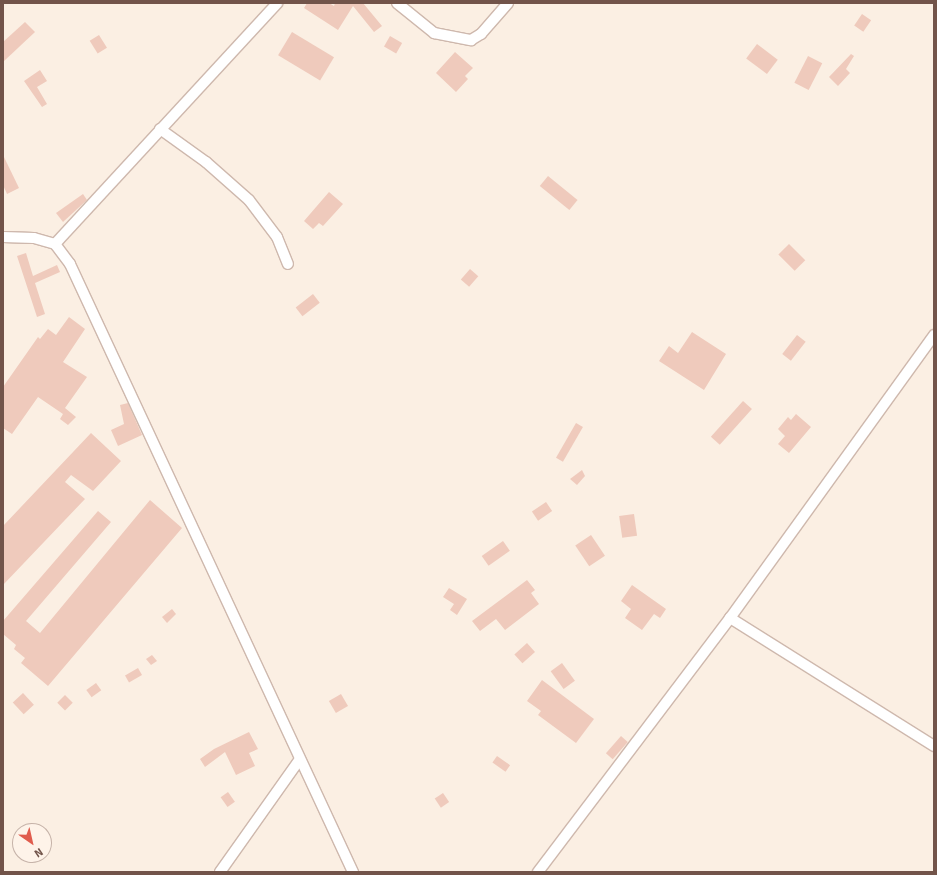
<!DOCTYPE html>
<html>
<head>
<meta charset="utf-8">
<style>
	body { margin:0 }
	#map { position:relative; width:937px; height:875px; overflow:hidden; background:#fbefe3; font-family:Signika,sans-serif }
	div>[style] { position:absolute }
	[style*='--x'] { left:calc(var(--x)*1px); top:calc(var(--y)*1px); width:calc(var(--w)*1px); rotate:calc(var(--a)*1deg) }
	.building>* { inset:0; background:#efcabc; transform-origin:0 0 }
	.roads { filter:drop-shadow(1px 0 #ceb8ad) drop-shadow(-1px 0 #ceb8ad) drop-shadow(0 1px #ceb8ad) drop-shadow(0 -1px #ceb8ad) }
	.street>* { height:10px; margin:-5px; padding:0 5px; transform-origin:5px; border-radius:5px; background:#fff }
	span { translate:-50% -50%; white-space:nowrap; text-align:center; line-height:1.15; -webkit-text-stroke:3.5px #fef3e9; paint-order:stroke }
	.frame { position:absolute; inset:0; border:4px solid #72544a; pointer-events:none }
	.north { position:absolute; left:12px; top:823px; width:40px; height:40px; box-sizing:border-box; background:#fef3e9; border:1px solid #c6b3a9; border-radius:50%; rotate:146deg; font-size:11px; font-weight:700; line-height:16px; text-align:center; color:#72544a }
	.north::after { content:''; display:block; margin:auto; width:14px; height:18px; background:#e05c4d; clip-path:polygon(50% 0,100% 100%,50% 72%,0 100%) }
</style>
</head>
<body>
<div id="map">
	<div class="building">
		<i style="clip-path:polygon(307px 3px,329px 3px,334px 6px,335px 3px,363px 3px,382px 26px,374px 32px,353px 6px,338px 30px,304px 8px)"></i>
		<i style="left:862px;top:14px;width:11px;height:14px;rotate:34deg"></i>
		<i style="clip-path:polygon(25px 22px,35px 32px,3px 62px,3px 42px)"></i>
		<i style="left:292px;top:32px;width:49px;height:27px;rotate:31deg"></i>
		<i style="left:99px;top:35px;width:15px;height:11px;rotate:58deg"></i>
		<i style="left:390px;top:36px;width:14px;height:12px;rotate:30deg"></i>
		<i style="left:757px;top:44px;width:26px;height:18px;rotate:37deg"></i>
		<i style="clip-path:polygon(455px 52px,473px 68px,465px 76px,468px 79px,456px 92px,436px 73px)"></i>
		<i style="clip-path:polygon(851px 54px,854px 56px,846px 69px,850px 73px,838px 86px,829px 77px)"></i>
		<i style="left:808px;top:56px;width:16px;height:30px;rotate:27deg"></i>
		<i style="clip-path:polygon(40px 70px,47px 81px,37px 87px,47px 104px,42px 107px,24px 81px)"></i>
		<i style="clip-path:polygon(3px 155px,19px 188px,7px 194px,3px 185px)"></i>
		<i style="left:548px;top:176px;width:38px;height:13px;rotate:39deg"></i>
		<i style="clip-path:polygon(329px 192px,343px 204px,323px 226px,319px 223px,313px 229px,304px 221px)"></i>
		<i style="clip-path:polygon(83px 194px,87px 200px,63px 222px,56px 213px)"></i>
		<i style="left:789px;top:244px;width:23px;height:15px;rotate:45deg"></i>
		<i style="clip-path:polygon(26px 253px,33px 276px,57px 265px,60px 272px,35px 283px,45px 314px,37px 317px,17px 256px)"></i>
		<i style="left:470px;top:269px;width:11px;height:14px;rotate:41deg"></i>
		<i style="left:313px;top:294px;width:11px;height:22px;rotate:52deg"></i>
		<i style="clip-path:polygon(69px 317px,85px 329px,63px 362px,87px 377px,65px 408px,76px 417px,68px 425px,60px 419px,63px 414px,38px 397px,12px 434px,3px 428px,3px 387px,38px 337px,40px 339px,48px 329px,56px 335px)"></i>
		<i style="clip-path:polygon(692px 332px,726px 354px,704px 390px,659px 361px,669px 346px,678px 353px)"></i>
		<i style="left:797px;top:335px;width:11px;height:24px;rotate:38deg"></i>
		<i style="left:743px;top:401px;width:12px;height:48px;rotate:42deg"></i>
		<i style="clip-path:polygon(128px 403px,142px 435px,118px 446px,111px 430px,124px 424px,120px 405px)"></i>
		<i style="clip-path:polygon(796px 414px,811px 427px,789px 453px,778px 444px,785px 436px,778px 429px,788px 417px,791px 420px)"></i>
		<i style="left:576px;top:423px;width:8px;height:40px;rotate:30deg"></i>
		<i style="clip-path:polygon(91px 433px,121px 461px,93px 491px,71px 475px,65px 482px,85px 499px,3px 585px,3px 526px)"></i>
		<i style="clip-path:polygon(582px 470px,585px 476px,577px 485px,570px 479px)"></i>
		<i style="clip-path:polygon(150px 500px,182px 528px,48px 686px,21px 663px,25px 658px,14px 649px,16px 645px,3px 634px,3px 621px,98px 511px,111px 522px,26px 621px,40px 633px)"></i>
		<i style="left:546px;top:502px;width:11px;height:17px;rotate:56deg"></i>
		<i style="left:634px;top:514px;width:22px;height:15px;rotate:82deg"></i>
		<i style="left:591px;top:535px;width:25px;height:19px;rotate:56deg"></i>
		<i style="left:503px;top:541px;width:12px;height:26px;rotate:55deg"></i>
		<i style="clip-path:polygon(527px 580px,535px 590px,531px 593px,539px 604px,505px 630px,496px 619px,480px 631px,472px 621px)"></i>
		<i style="clip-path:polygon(632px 585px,666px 609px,660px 618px,654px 614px,642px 630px,625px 618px,631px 609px,621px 601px)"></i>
		<i style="clip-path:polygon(449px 588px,467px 599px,457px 615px,450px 610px,454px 604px,443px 597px)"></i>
		<i style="clip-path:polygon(172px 609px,176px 614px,167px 623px,162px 617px)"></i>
		<i style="left:527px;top:643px;width:12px;height:17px;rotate:48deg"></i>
		<i style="clip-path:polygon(152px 655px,157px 661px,151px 665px,146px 659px)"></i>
		<i style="left:562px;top:663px;width:22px;height:14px;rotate:54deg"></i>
		<i style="left:138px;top:668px;width:8px;height:15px;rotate:60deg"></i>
		<i style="clip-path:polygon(542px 680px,594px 719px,576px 743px,538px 715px,541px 711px,527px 701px)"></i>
		<i style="left:96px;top:683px;width:9px;height:12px;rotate:54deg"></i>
		<i style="left:23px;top:693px;width:16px;height:14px;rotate:47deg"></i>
		<i style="left:341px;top:694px;width:14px;height:14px;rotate:60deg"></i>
		<i style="left:65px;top:695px;width:11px;height:11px;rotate:45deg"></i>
		<i style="clip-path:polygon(249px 732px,258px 749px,249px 753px,255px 766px,236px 775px,225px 752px,205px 767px,200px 759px,214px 749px)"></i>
		<i style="left:621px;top:736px;width:9px;height:23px;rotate:41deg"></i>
		<i style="left:497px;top:756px;width:16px;height:8px;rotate:35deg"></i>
		<i style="left:228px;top:792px;width:12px;height:9px;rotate:55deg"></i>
		<i style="left:443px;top:793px;width:11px;height:10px;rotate:56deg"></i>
	</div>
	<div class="roads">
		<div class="street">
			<i style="--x:397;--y:3;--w:48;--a:39"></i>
			<i style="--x:434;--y:33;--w:38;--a:11"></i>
			<i style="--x:471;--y:40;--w:12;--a:-31"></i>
			<i style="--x:481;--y:34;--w:41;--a:-48.9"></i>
			<i style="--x:160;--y:129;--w:57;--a:35.7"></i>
			<i style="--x:206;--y:162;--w:57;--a:41.5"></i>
			<i style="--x:249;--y:200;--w:46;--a:52.9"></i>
			<i style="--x:277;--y:237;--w:29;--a:68"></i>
			<i style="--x:3;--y:237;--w:31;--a:2"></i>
			<i style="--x:34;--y:238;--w:22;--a:16"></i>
			<i style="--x:55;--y:244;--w:25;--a:53"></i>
			<i style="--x:70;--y:264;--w:671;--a:65.04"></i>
			<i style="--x:55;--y:244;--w:328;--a:-47.3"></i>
			<i style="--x:730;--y:618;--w:241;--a:32.1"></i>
			<i style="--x:220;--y:872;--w:138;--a:-54.7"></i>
			<i style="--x:538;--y:872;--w:318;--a:-52.9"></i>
			<i style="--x:730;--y:618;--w:349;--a:-54.2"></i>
		</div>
	</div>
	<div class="frame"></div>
	<div class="north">N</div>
</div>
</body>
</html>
